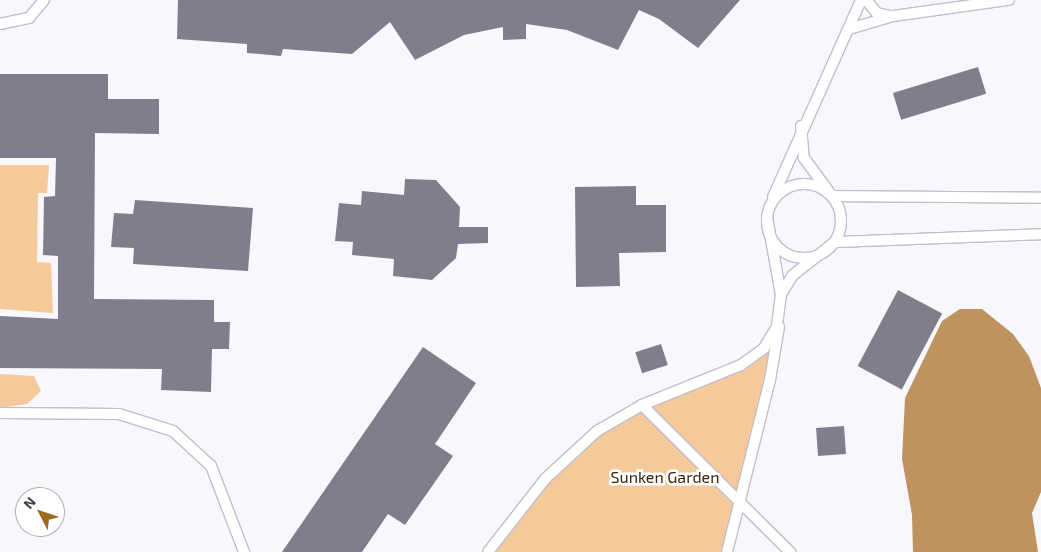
<!DOCTYPE html>
<html>
<head>
<meta charset="utf-8">
<style>
	body { margin:0 }
	#map { position:relative; width:1041px; height:552px; overflow:hidden; background:#f7f7fd; font-family:"Exo 2",sans-serif }
	div>[style] { position:absolute }
	[style*='--x'] { left:calc(var(--x)*1px); top:calc(var(--y)*1px); width:calc(var(--w)*1px); rotate:calc(var(--a)*1deg) }
	.green>* { inset:0; background:#f5ca9b }
	.water>* { inset:0; background:#be9360 }
	.building>* { inset:0; background:#807e8c; transform-origin:0 0 }
	.roads { filter:drop-shadow(1px 0 #c0becd) drop-shadow(-1px 0 #c0becd) drop-shadow(0 1px #c0becd) drop-shadow(0 -1px #c0becd) }
	.service>* { height:10px; margin:-5px; padding:0 5px; transform-origin:5px; border-radius:5px; background:#fff }
	.service>.ring { margin:-5px; padding:0; box-sizing:content-box; background:none; border:10px solid #fff; border-radius:50% }
	span { translate:-50% -50%; white-space:nowrap; text-align:center; line-height:1.15; -webkit-text-stroke:5px #fff; paint-order:stroke }
	.park-label { font-size:16px; color:#3a2710 }
	.north { position:absolute; left:15px; top:487px; width:50px; height:50px; box-sizing:border-box; background:#fff; border:1px solid #b1b1b3; border-radius:50%; rotate:311deg; font-size:14px; font-weight:700; line-height:20px; text-align:center; color:#3d3c42 }
	.north::after { content:''; display:block; margin:auto; width:18px; height:22px; background:#9f6a22; clip-path:polygon(50% 0,100% 100%,50% 72%,0 100%) }
</style>
</head>
<body>
<div id="map">
	<div class="green">
		<i style="clip-path:polygon(0 165px,49px 165px,47px 193px,38px 193px,37px 262px,51px 263px,53px 313px,0 309px)"></i>
		<i style="clip-path:polygon(778px 331px,727px 552px,488px 552px,527px 501px,597px 431px,741px 365px)"></i>
		<i style="clip-path:polygon(0 374px,34px 376px,41px 391px,27px 404px,0 408px)"></i>
	</div>
	<div class="water">
		<i style="clip-path:polygon(960px 309px,982px 309px,1013px 334px,1029px 356px,1041px 388px,1041px 492px,1032px 513px,1038px 552px,913px 552px,912px 515px,902px 459px,905px 398px,942px 321px)"></i>
	</div>
	<div class="building">
		<i style="clip-path:polygon(178px 0,740px 0,698px 48px,659px 19px,639px 10px,618px 50px,567px 30px,526px 24px,526px 39px,503px 40px,503px 27px,464px 35px,415px 60px,390px 22px,352px 54px,283px 49px,281px 56px,247px 53px,247px 44px,177px 39px)"></i>
		<i style="left:978px;top:67px;width:28px;height:89px;rotate:73deg"></i>
		<i style="clip-path:polygon(0 74px,108px 74px,108px 99px,159px 99px,159px 134px,95px 133px,94px 299px,214px 300px,214px 322px,230px 322px,229px 349px,212px 349px,211px 392px,161px 390px,162px 369px,0 368px,0 316px,58px 319px,58px 256px,43px 255px,44px 197px,55px 196px,56px 158px,0 158px)"></i>
		<i style="clip-path:polygon(405px 179px,436px 180px,460px 207px,459px 227px,488px 227px,488px 243px,458px 244px,456px 258px,432px 280px,393px 276px,394px 259px,352px 255px,353px 242px,335px 241px,339px 203px,361px 205px,362px 191px,404px 195px)"></i>
		<i style="clip-path:polygon(636px 186px,636px 205px,666px 205px,666px 252px,619px 253px,620px 286px,576px 287px,575px 187px)"></i>
		<i style="clip-path:polygon(135px 200px,253px 208px,248px 271px,133px 264px,134px 248px,111px 247px,114px 213px,133px 214px)"></i>
		<i style="left:898px;top:290px;width:50px;height:86px;rotate:28deg"></i>
		<i style="left:661px;top:344px;width:22px;height:27px;rotate:72deg"></i>
		<i style="clip-path:polygon(423px 347px,476px 383px,435px 444px,453px 456px,405px 525px,388px 514px,362px 552px,282px 552px)"></i>
		<i style="left:844px;top:426px;width:28px;height:28px;rotate:86deg"></i>
	</div>
	<div class="roads">
		<div class="service">
			<i style="--x:866;--y:0;--w:17;--a:50"></i>
			<i style="--x:877;--y:13;--w:13;--a:13"></i>
			<i style="--x:0;--y:24;--w:30;--a:-12"></i>
			<i style="--x:29;--y:18;--w:23;--a:-50"></i>
			<i style="--x:849;--y:29;--w:46;--a:-16.5"></i>
			<i style="--x:893;--y:16;--w:117;--a:-7.9"></i>
			<i style="--x:801;--y:126;--w:32;--a:85"></i>
			<i style="--x:804;--y:158;--w:47;--a:53.6"></i>
			<i style="--x:832;--y:196;--w:209;--a:0.5"></i>
			<i class="ring" style="left:767px;top:184px;width:64px;height:64px"></i>
			<i style="--x:773;--y:197;--w:216;--a:-65.9"></i>
			<i style="--x:782;--y:293;--w:21;--a:-59"></i>
			<i style="--x:793;--y:275;--w:53;--a:-38.2"></i>
			<i style="--x:835;--y:242;--w:206;--a:-2.2"></i>
			<i style="--x:642;--y:405;--w:209;--a:44.8"></i>
			<i style="--x:0;--y:413;--w:119;--a:0.5"></i>
			<i style="--x:119;--y:414;--w:57;--a:17.5"></i>
			<i style="--x:173;--y:431;--w:52;--a:42.6"></i>
			<i style="--x:211;--y:466;--w:92;--a:69"></i>
			<i style="--x:488;--y:552;--w:93;--a:-52"></i>
			<i style="--x:545;--y:479;--w:71;--a:-42.7"></i>
			<i style="--x:597;--y:431;--w:52;--a:-30"></i>
			<i style="--x:642;--y:405;--w:107;--a:-22"></i>
			<i style="--x:741;--y:365;--w:29;--a:-36"></i>
			<i style="--x:764;--y:348;--w:26;--a:-59"></i>
			<i style="--x:777;--y:326;--w:31;--a:-83"></i>
			<i style="--x:781;--y:295;--w:79;--a:-100.2"></i>
			<i style="--x:727;--y:552;--w:177;--a:-76"></i>
			<i style="--x:770;--y:380;--w:54;--a:-80.4"></i>
		</div>
	</div>
	<div class="park-label">
		<span style="left:665px;top:477px">Sunken Garden</span>
	</div>
	<div class="north">N</div>
</div>
</body>
</html>
